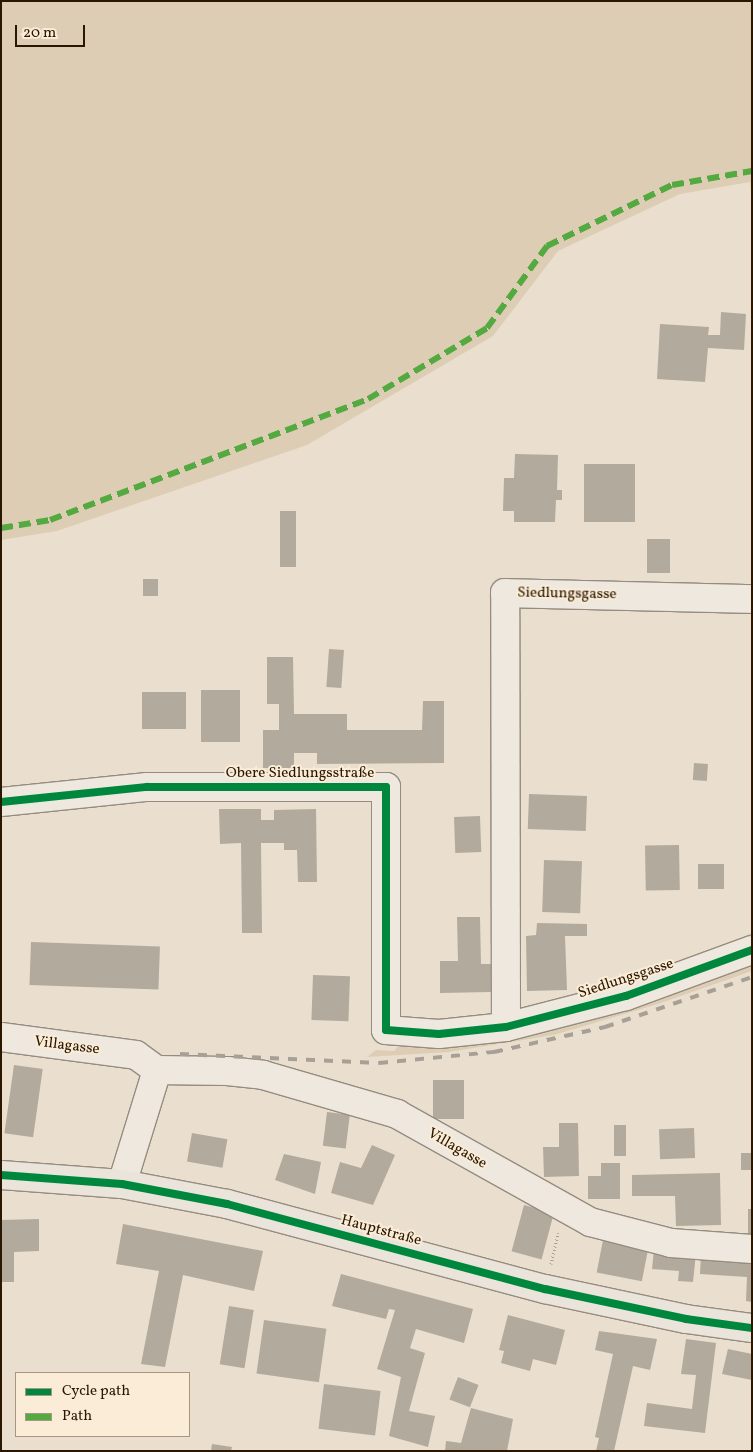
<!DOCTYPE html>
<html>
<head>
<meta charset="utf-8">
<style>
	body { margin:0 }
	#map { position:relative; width:753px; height:1452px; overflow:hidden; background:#eadfce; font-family:Vollkorn,serif }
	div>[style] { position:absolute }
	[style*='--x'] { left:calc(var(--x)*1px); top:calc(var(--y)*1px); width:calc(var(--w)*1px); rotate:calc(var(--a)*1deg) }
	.green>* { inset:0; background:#decdb5 }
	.building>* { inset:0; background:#b2aa9c; transform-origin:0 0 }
	.path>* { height:3px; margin-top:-1.5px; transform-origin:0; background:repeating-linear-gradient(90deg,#a7a097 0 1px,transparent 0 3.5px) }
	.roads { filter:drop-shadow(1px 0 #958c7f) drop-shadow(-1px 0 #958c7f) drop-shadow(0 1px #958c7f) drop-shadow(0 -1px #958c7f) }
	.minor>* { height:28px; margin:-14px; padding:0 14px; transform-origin:14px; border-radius:14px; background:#eee8df }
	.major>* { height:28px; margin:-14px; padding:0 14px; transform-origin:14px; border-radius:14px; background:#ebe4da }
	.rail>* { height:4px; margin-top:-2px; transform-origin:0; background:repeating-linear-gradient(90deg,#a7a097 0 9px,transparent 0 18px) }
	.quiet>* { height:6px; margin-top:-3px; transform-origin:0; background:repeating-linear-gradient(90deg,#54a940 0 12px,transparent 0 18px) }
	.cycleway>* { height:8px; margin:-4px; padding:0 4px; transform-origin:4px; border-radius:4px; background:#00873e }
	span { translate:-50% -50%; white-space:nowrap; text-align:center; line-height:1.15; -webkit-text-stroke:4px #faecd7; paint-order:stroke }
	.street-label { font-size:15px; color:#2b1700 }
	.frame { position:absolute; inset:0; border:2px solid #2b1700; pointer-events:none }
	.legend { position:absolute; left:15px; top:1372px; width:175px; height:65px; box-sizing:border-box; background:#faecd7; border:1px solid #a79781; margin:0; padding:6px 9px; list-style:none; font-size:15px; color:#2b1700 }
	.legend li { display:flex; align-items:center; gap:10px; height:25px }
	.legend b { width:25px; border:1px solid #a79781 }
	.scale { position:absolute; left:15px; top:25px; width:70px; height:22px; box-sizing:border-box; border:2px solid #2b1700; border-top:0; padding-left:6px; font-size:15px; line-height:18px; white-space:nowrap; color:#2b1700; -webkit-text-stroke:4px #faecd7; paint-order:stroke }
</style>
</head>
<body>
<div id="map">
	<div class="green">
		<i style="clip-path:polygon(1px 1px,752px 1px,752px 209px,750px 182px,680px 194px,558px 251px,493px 336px,307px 445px,57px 531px,1px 540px)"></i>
		<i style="clip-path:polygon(752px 964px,752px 971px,658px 1004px,554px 1035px,449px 1052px,367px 1057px,376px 1050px,394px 1051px,398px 1046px,482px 1042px,598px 1018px)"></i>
	</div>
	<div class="building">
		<i style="clip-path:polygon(721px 312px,746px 314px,744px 350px,708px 348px,705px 382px,657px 379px,660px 324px,709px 327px,708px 335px,720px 335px)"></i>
		<i style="clip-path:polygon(515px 454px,558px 455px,557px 490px,562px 490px,562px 500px,556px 500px,555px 522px,514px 522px,514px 511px,503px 511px,504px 478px,514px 478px)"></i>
		<i style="left:584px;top:464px;width:51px;height:58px"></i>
		<i style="left:280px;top:511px;width:16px;height:56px"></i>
		<i style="left:647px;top:539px;width:23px;height:34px"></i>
		<i style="left:143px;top:579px;width:15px;height:17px"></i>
		<i style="left:329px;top:649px;width:15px;height:38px;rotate:4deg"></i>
		<i style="clip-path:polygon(267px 657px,293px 657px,294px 714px,347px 714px,347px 730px,422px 730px,423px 701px,444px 701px,444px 763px,317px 764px,317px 753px,294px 753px,294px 768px,263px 768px,263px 730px,279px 730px,279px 704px,267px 704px)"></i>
		<i style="left:201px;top:690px;width:39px;height:52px"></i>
		<i style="left:142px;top:692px;width:44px;height:37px"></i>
		<i style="left:694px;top:763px;width:14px;height:17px;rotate:4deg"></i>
		<i style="left:529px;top:794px;width:58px;height:35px;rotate:2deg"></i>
		<i style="clip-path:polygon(219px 809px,261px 809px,261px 820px,274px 820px,274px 810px,316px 809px,317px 882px,298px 882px,297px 850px,284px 850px,284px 843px,261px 843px,262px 933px,242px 933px,241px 843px,220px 844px)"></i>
		<i style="left:480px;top:816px;width:36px;height:26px;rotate:88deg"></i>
		<i style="left:679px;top:845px;width:45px;height:34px;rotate:89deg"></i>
		<i style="left:544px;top:860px;width:38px;height:52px;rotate:2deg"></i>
		<i style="left:698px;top:864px;width:26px;height:25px"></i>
		<i style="clip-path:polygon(457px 917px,480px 917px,481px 964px,491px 964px,491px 992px,440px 993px,440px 961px,458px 961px)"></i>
		<i style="clip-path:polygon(537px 923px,587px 924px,587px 936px,565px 936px,567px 990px,527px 991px,526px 936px,536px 935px)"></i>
		<i style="left:31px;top:942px;width:129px;height:43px;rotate:2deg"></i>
		<i style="left:313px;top:975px;width:37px;height:45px;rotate:2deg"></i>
		<i style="left:14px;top:1065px;width:29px;height:69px;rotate:8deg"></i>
		<i style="left:433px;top:1080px;width:31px;height:39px"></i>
		<i style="left:327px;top:1112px;width:23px;height:34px;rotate:7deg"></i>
		<i style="clip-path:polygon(559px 1123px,578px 1123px,579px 1176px,544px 1177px,543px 1147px,559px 1147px)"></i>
		<i style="left:614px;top:1125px;width:12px;height:31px"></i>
		<i style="left:694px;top:1128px;width:30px;height:35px;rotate:88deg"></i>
		<i style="left:192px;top:1133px;width:36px;height:29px;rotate:10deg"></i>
		<i style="clip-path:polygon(372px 1145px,395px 1155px,373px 1205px,331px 1193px,340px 1162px,361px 1168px)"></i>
		<i style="left:741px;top:1153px;width:11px;height:17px"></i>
		<i style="clip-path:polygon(284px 1154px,321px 1162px,315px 1194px,275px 1180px)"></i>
		<i style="clip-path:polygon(601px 1163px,620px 1163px,620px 1199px,588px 1199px,588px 1176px,601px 1176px)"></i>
		<i style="clip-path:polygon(720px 1173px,721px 1225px,676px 1226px,675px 1196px,632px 1196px,632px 1175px)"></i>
		<i style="left:524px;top:1205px;width:31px;height:48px;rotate:15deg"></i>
		<i style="left:748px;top:1209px;width:4px;height:27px"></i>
		<i style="clip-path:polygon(39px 1219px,39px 1251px,14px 1252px,14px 1282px,1px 1282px,1px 1220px)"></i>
		<i style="clip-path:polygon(123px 1224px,263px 1251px,254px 1291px,183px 1275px,165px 1367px,141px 1364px,159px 1271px,116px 1264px)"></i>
		<i style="left:603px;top:1240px;width:46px;height:33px;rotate:11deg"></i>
		<i style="clip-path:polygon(654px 1249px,696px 1253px,693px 1282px,678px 1281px,679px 1271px,652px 1269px)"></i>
		<i style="clip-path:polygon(701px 1255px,752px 1258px,752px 1302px,746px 1301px,747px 1277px,700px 1274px)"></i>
		<i style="clip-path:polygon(341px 1274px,473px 1309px,464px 1343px,416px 1329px,410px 1348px,425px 1353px,409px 1411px,435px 1416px,428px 1447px,389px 1436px,401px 1377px,377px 1369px,395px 1310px,389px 1309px,386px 1319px,332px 1306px)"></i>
		<i style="left:229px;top:1306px;width:25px;height:59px;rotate:9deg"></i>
		<i style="clip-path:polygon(508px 1315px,565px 1330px,556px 1365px,533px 1359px,530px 1371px,501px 1363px,504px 1351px,499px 1350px)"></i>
		<i style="left:264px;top:1320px;width:63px;height:54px;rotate:8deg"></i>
		<i style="clip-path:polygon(599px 1331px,657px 1339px,650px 1370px,633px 1366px,614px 1451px,596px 1451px,599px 1438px,595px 1437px,613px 1354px,595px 1350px)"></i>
		<i style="clip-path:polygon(686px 1339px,716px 1343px,705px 1433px,644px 1426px,647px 1403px,692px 1409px,696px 1375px,681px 1374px)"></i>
		<i style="clip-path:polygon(728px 1349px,752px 1354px,752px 1380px,722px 1374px)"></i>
		<i style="left:458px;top:1377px;width:22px;height:24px;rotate:21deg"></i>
		<i style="left:324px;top:1384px;width:57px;height:45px;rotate:7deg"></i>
		<i style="clip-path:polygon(471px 1408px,513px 1419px,507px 1451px,445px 1451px,446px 1441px,461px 1443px)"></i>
		<i style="clip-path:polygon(212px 1444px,232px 1447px,231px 1451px,211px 1451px)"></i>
	</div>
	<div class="path">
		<i style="--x:551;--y:1264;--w:32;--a:-77"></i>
	</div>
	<div class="roads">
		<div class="minor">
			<i style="--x:1;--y:802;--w:147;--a:-5.9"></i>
			<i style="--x:147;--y:787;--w:239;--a:0"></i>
			<i style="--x:386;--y:787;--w:243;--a:90"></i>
			<i style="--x:386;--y:1030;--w:53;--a:4.3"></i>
			<i style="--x:439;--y:1034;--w:67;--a:-6"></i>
			<i style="--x:506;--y:1027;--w:124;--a:-14.5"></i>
			<i style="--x:626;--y:996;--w:134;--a:-20.1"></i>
			<i style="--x:506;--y:1027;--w:434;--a:-90.1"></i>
			<i style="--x:505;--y:593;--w:247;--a:1.4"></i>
			<i style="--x:1;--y:1037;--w:136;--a:7.6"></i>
			<i style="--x:136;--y:1055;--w:26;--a:36"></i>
			<i style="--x:122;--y:1184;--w:119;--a:-72.9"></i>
			<i style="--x:157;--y:1070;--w:70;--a:0.8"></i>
			<i style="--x:227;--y:1071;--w:36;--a:6"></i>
			<i style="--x:263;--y:1075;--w:140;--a:16.2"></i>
			<i style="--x:397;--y:1114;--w:221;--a:29.2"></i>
			<i style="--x:590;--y:1222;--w:84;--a:14.5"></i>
			<i style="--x:671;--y:1243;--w:81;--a:4.2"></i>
		</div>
		<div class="major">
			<i style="--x:1;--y:1175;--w:121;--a:4.3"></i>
			<i style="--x:122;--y:1184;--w:107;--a:10.8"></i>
			<i style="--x:227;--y:1204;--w:329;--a:15"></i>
			<i style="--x:545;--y:1289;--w:144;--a:12"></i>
			<i style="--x:686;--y:1319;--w:67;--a:7.8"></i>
		</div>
	</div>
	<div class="rail">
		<i style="--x:180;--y:1054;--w:199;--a:2.6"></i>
		<i style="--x:379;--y:1063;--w:116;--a:-5.5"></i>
		<i style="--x:494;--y:1052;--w:114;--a:-12.7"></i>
		<i style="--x:605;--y:1027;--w:155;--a:-18.8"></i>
	</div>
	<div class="quiet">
		<i style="--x:1;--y:528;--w:50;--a:-9.3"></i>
		<i style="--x:50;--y:520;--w:340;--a:-20.8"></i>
		<i style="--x:368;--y:399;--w:139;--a:-30.8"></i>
		<i style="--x:487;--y:328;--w:102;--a:-53.8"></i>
		<i style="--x:547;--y:246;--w:139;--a:-26"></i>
		<i style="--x:672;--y:185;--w:81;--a:-9.9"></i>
	</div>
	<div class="cycleway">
		<i style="--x:1;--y:802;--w:147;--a:-5.9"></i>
		<i style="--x:147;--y:787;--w:239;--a:0"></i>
		<i style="--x:386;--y:787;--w:243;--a:90"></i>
		<i style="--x:386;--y:1030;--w:53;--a:4.3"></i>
		<i style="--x:439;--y:1034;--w:67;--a:-6"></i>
		<i style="--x:506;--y:1027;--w:124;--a:-14.5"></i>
		<i style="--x:626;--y:996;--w:134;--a:-20.1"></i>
		<i style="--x:1;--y:1175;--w:121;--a:4.3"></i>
		<i style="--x:122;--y:1184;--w:107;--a:10.8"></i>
		<i style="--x:227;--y:1204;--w:329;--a:15"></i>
		<i style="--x:545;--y:1289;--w:144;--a:12"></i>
		<i style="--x:686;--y:1319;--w:67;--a:7.8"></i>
	</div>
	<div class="street-label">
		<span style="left:567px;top:594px;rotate:1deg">Siedlungsgasse</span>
		<span style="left:300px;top:774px">Obere Siedlungsstraße</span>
		<span style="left:626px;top:979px;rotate:-18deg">Siedlungsgasse</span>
		<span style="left:67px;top:1046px;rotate:7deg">Villagasse</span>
		<span style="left:457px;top:1149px;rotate:30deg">Villagasse</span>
		<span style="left:381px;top:1231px;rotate:15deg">Hauptstraße</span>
	</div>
	<div class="frame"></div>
	<ul class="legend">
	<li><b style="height:6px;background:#00873e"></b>Cycle path</li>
	<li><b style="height:6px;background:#54a940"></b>Path</li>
	</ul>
	<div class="scale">20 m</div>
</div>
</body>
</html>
